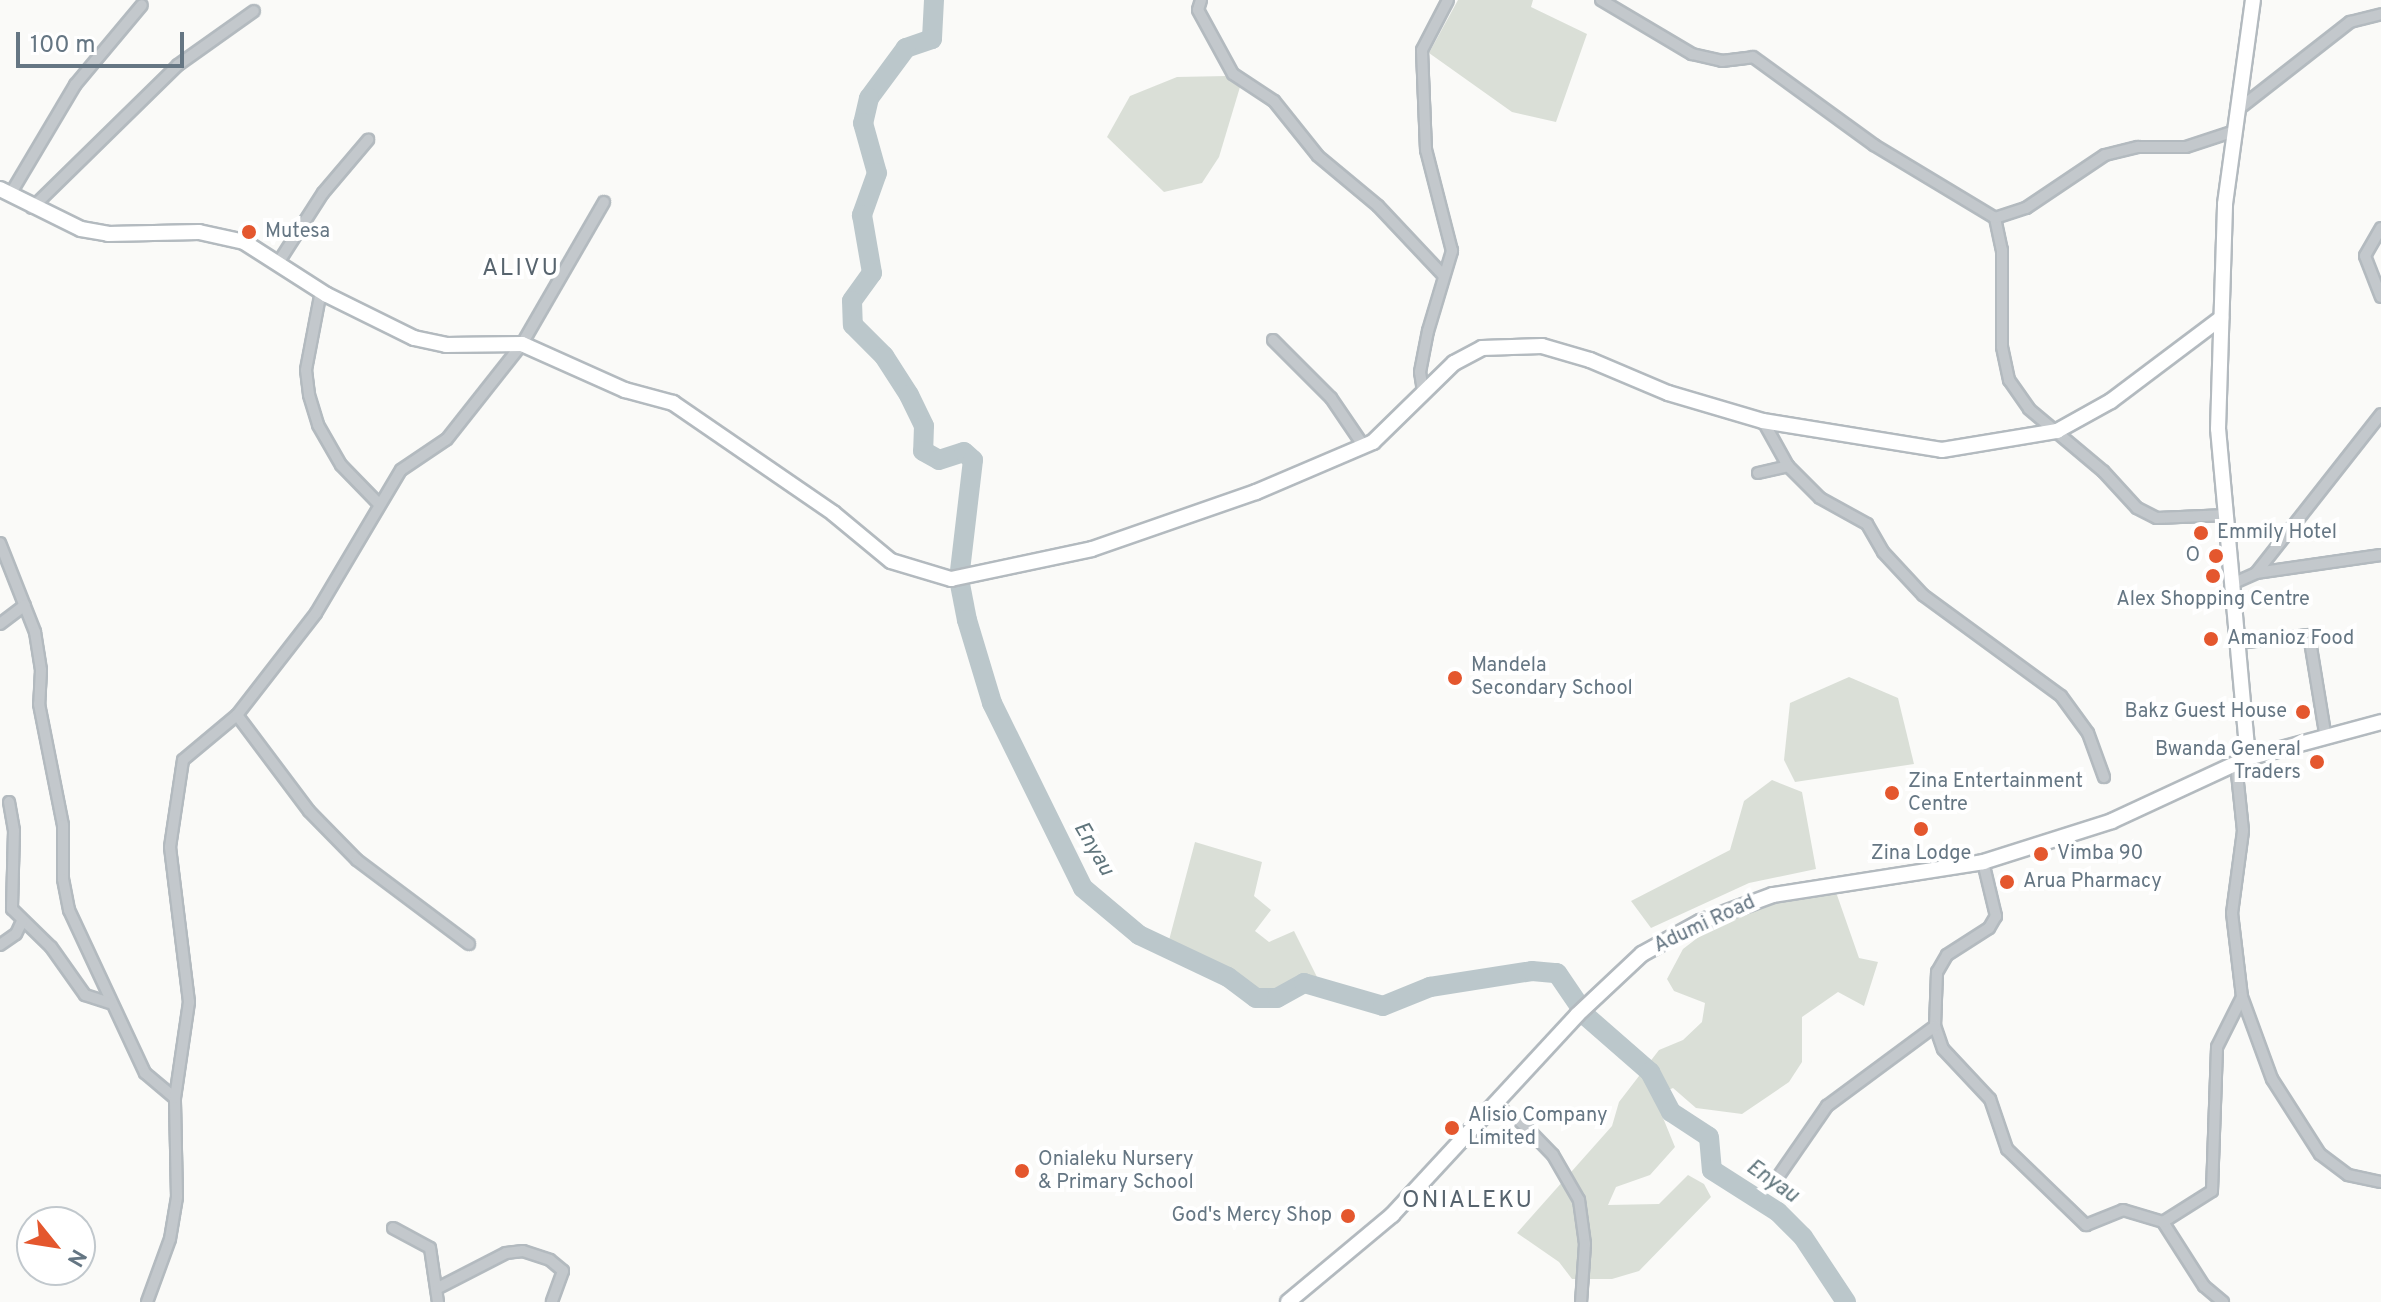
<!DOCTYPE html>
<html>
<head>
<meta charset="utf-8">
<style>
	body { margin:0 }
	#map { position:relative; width:2381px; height:1302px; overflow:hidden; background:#fafaf8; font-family:Overpass,sans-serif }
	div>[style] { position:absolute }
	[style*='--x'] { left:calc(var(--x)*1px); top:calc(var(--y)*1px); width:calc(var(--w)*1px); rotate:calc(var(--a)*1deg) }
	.green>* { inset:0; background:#dadfd7 }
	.river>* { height:20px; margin:-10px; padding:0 10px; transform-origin:10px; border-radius:10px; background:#bbc7cb }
	.roads { filter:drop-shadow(2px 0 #b3babf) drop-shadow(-2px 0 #b3babf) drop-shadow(0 2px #b3babf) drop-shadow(0 -2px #b3babf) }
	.street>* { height:10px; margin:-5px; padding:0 5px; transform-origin:5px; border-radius:5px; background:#c3c8cc }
	.secondary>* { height:14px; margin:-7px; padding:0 7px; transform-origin:7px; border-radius:7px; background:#fff }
	.dots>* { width:22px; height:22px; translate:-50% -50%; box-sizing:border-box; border:4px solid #fff; border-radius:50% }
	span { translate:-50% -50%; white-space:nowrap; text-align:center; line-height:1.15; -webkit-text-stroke:8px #fff; paint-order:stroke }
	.poi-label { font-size:20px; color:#657683 }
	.left { translate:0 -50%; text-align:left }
	.right { translate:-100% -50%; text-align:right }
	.street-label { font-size:20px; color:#657683 }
	.water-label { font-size:22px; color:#60757c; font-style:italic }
	.quarter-label { font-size:24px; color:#57646e; letter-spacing:2px }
	.north { position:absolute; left:16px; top:1206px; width:80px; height:80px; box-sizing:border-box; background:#fff; border:2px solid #c1c8cd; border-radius:50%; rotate:120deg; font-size:22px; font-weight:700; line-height:32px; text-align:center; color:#657683 }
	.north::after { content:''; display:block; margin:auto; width:28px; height:36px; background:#e4572e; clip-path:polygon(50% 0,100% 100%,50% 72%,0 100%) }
	.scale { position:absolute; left:16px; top:32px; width:168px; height:36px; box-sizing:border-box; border:4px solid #657683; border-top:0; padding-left:10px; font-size:24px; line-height:28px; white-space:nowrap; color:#657683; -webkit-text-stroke:6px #fff; paint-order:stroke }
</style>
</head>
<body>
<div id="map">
	<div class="green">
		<i style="clip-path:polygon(1458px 0,1533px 0,1531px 7px,1587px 34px,1556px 122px,1512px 112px,1429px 53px)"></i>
		<i style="clip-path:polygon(1227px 76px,1240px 87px,1219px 157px,1202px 183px,1164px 192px,1107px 137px,1130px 96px,1177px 77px)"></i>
		<i style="clip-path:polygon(1849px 677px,1898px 698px,1914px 764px,1795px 782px,1784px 760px,1790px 703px)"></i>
		<i style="clip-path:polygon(1772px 780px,1802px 792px,1816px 869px,1749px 883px,1651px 928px,1631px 901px,1730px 850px,1744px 801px)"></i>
		<i style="clip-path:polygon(1195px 842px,1262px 862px,1254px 896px,1271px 910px,1255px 931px,1269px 942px,1294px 931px,1317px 977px,1278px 991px,1256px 989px,1231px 970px,1168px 944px)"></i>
		<i style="clip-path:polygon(1822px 892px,1837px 895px,1859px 958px,1878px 962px,1864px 1006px,1838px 992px,1802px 1017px,1802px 1062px,1789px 1082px,1742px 1114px,1696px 1108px,1673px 1088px,1654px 1096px,1675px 1147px,1650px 1175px,1616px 1187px,1608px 1205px,1659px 1204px,1688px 1175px,1704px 1184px,1711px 1197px,1639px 1271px,1612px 1279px,1572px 1279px,1559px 1262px,1517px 1233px,1612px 1126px,1619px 1102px,1659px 1050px,1683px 1040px,1702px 1022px,1705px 1003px,1674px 991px,1667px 979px,1683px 949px,1735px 909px)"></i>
	</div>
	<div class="river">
		<i style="--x:934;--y:0;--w:39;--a:93"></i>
		<i style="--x:932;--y:39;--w:28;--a:161"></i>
		<i style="--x:906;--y:48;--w:62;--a:126.5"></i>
		<i style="--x:869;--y:98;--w:26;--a:103"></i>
		<i style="--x:863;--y:123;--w:52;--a:74.4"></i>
		<i style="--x:877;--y:173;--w:45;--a:109.7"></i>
		<i style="--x:862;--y:215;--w:59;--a:80.2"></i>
		<i style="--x:872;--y:273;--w:34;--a:126"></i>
		<i style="--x:852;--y:301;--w:24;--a:88"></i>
		<i style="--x:853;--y:325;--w:44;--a:45"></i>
		<i style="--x:884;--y:356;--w:46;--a:57.3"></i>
		<i style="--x:909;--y:395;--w:34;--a:64"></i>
		<i style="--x:924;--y:426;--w:25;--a:92"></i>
		<i style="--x:923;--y:451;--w:18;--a:29"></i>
		<i style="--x:939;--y:460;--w:26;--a:-18"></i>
		<i style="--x:964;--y:452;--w:12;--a:42"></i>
		<i style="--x:973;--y:460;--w:120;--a:96.7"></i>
		<i style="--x:959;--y:579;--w:42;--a:79"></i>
		<i style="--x:967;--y:620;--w:87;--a:73.2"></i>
		<i style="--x:992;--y:703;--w:206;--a:63.8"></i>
		<i style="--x:1083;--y:888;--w:73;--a:40"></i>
		<i style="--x:1139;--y:935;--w:98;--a:25.3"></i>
		<i style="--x:1228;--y:977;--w:35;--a:37"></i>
		<i style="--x:1256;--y:998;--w:21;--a:0"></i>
		<i style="--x:1277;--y:998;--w:31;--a:-29"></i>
		<i style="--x:1304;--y:983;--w:82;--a:16.2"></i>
		<i style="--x:1383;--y:1006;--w:51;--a:-22"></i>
		<i style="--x:1430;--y:987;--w:103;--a:-8.9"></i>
		<i style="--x:1532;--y:971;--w:25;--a:5"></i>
		<i style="--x:1557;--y:973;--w:53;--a:55.7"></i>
		<i style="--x:1587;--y:1017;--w:84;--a:41.1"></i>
		<i style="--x:1650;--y:1072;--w:45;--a:62.3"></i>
		<i style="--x:1671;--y:1112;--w:45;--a:33.3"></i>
		<i style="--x:1709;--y:1137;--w:33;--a:85"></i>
		<i style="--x:1712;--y:1170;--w:78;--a:32.5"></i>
		<i style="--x:1778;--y:1212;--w:35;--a:45"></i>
		<i style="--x:1803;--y:1237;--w:78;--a:56.5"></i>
	</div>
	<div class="roads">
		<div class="street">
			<i style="--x:1201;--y:0;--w:10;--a:107"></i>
			<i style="--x:1198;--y:10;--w:73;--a:61.3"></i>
			<i style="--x:1233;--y:74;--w:49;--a:33.4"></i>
			<i style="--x:1274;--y:101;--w:70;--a:51.3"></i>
			<i style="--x:1318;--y:156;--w:78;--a:39.8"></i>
			<i style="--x:1378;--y:206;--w:95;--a:46.7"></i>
			<i style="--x:1601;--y:0;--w:106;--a:30.7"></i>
			<i style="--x:1692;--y:54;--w:31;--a:13"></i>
			<i style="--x:1722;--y:61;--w:31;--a:-7"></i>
			<i style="--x:1753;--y:57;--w:150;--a:36"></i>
			<i style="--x:1874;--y:145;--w:141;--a:31.1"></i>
			<i style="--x:1995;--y:218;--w:33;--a:78"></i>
			<i style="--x:2002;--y:250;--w:97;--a:90"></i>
			<i style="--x:2002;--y:347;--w:34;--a:78"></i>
			<i style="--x:2009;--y:380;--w:35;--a:55"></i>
			<i style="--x:2029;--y:409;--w:97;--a:40"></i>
			<i style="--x:2103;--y:471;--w:50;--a:47.4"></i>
			<i style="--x:2137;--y:508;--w:22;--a:27"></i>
			<i style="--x:2157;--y:518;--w:70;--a:-2.5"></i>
			<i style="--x:2240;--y:108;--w:140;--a:-38"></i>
			<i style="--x:2350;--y:22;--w:32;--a:-14"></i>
			<i style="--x:11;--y:193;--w:126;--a:-59.3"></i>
			<i style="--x:75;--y:85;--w:104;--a:-50.1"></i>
			<i style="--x:32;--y:208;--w:204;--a:-44.4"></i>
			<i style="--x:178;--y:65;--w:93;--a:-35.4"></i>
			<i style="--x:1995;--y:218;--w:33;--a:-18"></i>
			<i style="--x:2026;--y:208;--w:95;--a:-33.9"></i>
			<i style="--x:2105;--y:155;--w:34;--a:-14"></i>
			<i style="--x:2138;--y:147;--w:48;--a:0"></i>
			<i style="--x:2186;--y:147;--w:52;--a:-18.1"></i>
			<i style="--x:2381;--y:228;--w:32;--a:120"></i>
			<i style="--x:2365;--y:256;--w:44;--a:68.7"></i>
			<i style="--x:278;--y:263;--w:83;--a:-57.3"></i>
			<i style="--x:323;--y:193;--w:70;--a:-49.7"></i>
			<i style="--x:321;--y:291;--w:80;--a:100.8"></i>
			<i style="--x:306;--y:370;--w:25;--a:83"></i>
			<i style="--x:309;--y:395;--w:31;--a:73"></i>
			<i style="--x:318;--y:425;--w:46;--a:60.1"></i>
			<i style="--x:341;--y:465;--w:53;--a:45.8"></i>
			<i style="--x:1273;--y:340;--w:82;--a:45"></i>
			<i style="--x:1331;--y:398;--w:57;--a:55.8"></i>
			<i style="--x:1423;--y:391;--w:19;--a:-99"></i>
			<i style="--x:1420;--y:372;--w:42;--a:-79"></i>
			<i style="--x:1428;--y:331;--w:84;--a:-73.3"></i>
			<i style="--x:1452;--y:251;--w:104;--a:-104.4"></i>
			<i style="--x:1426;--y:150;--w:100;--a:-92.3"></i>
			<i style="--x:1422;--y:50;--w:56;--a:-62.5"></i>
			<i style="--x:1763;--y:421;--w:51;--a:60.9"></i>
			<i style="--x:1788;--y:466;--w:45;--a:45"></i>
			<i style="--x:1820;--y:498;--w:54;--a:29"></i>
			<i style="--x:1867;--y:524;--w:32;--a:60"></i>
			<i style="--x:1883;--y:552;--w:59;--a:47.1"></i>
			<i style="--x:1923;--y:595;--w:171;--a:36.2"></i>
			<i style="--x:2061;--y:696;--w:46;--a:53.9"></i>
			<i style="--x:2088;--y:733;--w:47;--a:70"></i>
			<i style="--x:1758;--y:473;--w:31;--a:-13"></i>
			<i style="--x:0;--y:543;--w:96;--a:68.5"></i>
			<i style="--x:35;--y:632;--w:38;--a:81"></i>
			<i style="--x:41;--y:670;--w:34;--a:93"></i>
			<i style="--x:39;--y:704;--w:123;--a:78.8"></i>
			<i style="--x:63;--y:825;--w:54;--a:90"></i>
			<i style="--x:63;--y:879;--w:32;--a:79"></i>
			<i style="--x:69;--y:910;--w:180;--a:65"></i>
			<i style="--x:145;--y:1073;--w:39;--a:40"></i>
			<i style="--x:2256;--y:573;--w:126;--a:-8.2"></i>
			<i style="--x:2234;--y:583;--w:24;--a:-24"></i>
			<i style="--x:2256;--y:573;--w:202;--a:-51.8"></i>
			<i style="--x:0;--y:624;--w:31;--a:-37"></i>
			<i style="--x:2238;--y:643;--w:71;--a:-6.4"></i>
			<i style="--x:2309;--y:635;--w:99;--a:80.7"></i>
			<i style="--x:237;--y:715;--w:120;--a:53.1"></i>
			<i style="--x:309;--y:811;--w:69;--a:45.6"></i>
			<i style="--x:357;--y:860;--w:140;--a:36.9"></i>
			<i style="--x:2236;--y:764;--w:67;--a:84"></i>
			<i style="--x:2243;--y:831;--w:83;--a:97.6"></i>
			<i style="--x:2232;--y:913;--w:85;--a:83.2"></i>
			<i style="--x:2242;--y:997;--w:87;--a:69.9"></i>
			<i style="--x:2272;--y:1079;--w:89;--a:57.4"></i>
			<i style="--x:2320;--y:1154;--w:35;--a:37"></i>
			<i style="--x:2348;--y:1175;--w:34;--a:12"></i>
			<i style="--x:9;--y:802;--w:29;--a:80"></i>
			<i style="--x:14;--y:831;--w:78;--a:91.5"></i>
			<i style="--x:12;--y:909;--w:54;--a:44.3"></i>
			<i style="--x:51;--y:947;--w:59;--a:54.7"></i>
			<i style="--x:85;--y:995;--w:26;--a:18"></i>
			<i style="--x:1983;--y:862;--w:56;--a:76.5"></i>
			<i style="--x:1996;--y:916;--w:14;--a:120"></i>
			<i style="--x:1989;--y:928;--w:50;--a:147.3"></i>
			<i style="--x:1947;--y:955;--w:20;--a:120"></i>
			<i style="--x:1937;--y:972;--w:54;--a:92.1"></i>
			<i style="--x:1935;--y:1026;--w:24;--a:71"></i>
			<i style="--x:1943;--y:1049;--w:69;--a:46.8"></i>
			<i style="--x:1990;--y:1099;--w:53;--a:71.2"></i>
			<i style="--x:2007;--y:1149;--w:110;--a:43.9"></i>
			<i style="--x:2086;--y:1225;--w:40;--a:-22"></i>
			<i style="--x:2123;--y:1210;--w:42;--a:16.7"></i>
			<i style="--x:2163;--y:1222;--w:76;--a:57.4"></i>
			<i style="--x:2204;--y:1286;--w:25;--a:40"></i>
			<i style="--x:0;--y:945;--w:19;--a:-35"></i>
			<i style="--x:16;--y:934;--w:14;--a:-65"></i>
			<i style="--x:1494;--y:1105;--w:32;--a:32"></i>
			<i style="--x:1521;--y:1122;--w:46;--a:45.9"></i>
			<i style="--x:1553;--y:1155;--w:52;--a:60"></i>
			<i style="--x:1579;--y:1200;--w:44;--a:82.2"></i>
			<i style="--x:1585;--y:1244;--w:58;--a:93.9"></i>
			<i style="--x:1780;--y:1174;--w:83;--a:-55.3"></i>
			<i style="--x:1827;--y:1106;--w:134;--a:-36.5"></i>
			<i style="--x:2163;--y:1222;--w:58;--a:-32.3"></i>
			<i style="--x:2212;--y:1191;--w:144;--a:-88"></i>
			<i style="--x:2217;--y:1047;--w:56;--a:-63.4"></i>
			<i style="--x:393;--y:1228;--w:42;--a:28.4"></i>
			<i style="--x:430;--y:1248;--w:55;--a:81.6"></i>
			<i style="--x:438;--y:1288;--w:76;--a:-27.2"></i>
			<i style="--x:506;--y:1253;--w:17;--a:-7"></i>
			<i style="--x:523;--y:1251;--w:28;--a:18"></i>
			<i style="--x:550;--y:1260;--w:17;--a:40"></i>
			<i style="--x:563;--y:1271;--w:33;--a:110"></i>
			<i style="--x:147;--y:1302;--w:67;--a:-69.9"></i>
			<i style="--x:170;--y:1239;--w:43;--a:-80.5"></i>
			<i style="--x:177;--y:1197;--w:99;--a:-91.2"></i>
			<i style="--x:175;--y:1098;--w:97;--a:-81.7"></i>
			<i style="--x:189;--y:1002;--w:156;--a:-97"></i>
			<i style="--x:170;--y:847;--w:88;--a:-81.5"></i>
			<i style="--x:183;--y:760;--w:70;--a:-39.8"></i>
			<i style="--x:237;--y:715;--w:129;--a:-52.2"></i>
			<i style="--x:316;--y:613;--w:166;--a:-59.3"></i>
			<i style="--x:401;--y:470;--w:55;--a:-34"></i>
			<i style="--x:447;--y:439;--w:121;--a:-51.7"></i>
			<i style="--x:522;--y:344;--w:164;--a:-60"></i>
		</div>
		<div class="secondary">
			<i style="--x:0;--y:189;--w:90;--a:26.3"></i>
			<i style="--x:81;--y:229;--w:27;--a:10"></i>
			<i style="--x:108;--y:234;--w:91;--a:-1.3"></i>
			<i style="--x:199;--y:232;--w:46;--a:12.5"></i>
			<i style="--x:244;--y:242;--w:98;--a:32.6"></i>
			<i style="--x:327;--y:295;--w:97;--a:26.3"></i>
			<i style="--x:414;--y:338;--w:33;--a:12"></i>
			<i style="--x:446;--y:345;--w:76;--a:-0.8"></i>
			<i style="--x:522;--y:344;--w:113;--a:24.1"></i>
			<i style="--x:625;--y:390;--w:50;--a:15.2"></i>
			<i style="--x:673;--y:403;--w:194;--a:34.5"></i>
			<i style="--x:833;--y:513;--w:75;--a:39.6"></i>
			<i style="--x:891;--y:561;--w:63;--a:16.7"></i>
			<i style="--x:951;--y:579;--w:144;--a:-12"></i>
			<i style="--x:1092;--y:549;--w:174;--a:-19.2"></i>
			<i style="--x:1256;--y:492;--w:127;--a:-23.1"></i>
			<i style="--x:1373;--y:442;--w:113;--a:-44.3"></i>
			<i style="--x:1454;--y:363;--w:32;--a:-28"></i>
			<i style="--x:1482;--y:348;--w:60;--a:-1.9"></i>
			<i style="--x:1542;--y:346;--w:50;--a:16.3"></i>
			<i style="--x:1590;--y:360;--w:85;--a:22.9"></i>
			<i style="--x:1668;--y:393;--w:99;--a:16.4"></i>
			<i style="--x:1763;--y:421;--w:181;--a:9.2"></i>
			<i style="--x:1942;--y:450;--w:117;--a:-9.4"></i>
			<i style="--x:2057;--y:431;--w:62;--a:-29.1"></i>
			<i style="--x:2111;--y:401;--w:138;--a:-37"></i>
			<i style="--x:2248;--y:758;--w:330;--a:-95.2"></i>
			<i style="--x:2218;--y:429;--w:225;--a:-88.2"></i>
			<i style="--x:2225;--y:204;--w:206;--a:-82.2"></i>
			<i style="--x:1288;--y:1302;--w:136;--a:-39.9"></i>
			<i style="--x:1392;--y:1215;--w:272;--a:-47.2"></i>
			<i style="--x:1577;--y:1015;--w:89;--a:-43.2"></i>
			<i style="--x:1642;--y:954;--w:66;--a:-28.9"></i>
			<i style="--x:1700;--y:922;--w:78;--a:-20.3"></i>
			<i style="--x:1773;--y:895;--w:213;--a:-8.9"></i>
			<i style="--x:1983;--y:862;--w:135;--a:-17.6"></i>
			<i style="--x:2112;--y:821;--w:150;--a:-24.9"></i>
			<i style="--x:2248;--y:758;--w:138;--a:-15.1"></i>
		</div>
	</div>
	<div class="dots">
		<i style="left:249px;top:232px;background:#e4572e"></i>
		<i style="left:2201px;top:533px;background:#e4572e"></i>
		<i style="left:2216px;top:556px;background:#e4572e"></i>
		<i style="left:2213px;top:576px;background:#e4572e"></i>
		<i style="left:2211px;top:639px;background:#e4572e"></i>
		<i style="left:1455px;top:678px;background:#e4572e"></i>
		<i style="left:2303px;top:712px;background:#e4572e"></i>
		<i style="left:2317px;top:762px;background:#e4572e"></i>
		<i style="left:1892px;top:793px;background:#e4572e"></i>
		<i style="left:1921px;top:829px;background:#e4572e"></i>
		<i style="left:2041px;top:854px;background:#e4572e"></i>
		<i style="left:2007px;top:882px;background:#e4572e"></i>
		<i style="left:1452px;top:1128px;background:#e4572e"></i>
		<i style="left:1022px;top:1171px;background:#e4572e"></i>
		<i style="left:1348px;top:1216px;background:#e4572e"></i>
	</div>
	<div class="poi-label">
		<span class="left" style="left:265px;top:232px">Mutesa</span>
		<span class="left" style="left:2217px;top:533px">Emmily Hotel</span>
		<span class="right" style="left:2200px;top:556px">O</span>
		<span style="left:2213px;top:600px">Alex Shopping Centre</span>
		<span class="left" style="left:2227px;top:639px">Amanioz Food</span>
		<span class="left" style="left:1471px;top:678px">Mandela<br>Secondary School</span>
		<span class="right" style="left:2287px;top:712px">Bakz Guest House</span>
		<span class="right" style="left:2301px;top:762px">Bwanda General<br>Traders</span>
		<span class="left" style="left:1908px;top:794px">Zina Entertainment<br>Centre</span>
		<span style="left:1921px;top:854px">Zina Lodge</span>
		<span class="left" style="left:2057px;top:854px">Vimba 90</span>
		<span class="left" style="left:2023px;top:882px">Arua Pharmacy</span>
		<span class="left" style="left:1468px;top:1128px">Alisio Company<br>Limited</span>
		<span class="left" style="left:1038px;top:1172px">Onialeku Nursery<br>&amp; Primary School</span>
		<span class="right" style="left:1332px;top:1216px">God's Mercy Shop</span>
	</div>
	<div class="street-label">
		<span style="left:1705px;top:925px;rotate:-25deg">Adumi Road</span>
	</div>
	<div class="water-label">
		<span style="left:1093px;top:849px;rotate:60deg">Enyau</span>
		<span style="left:1772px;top:1182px;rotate:35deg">Enyau</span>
	</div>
	<div class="quarter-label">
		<span style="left:521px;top:270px">ALIVU</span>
		<span style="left:1468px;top:1202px">ONIALEKU</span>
	</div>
	<div class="north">N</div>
	<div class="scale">100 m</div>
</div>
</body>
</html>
